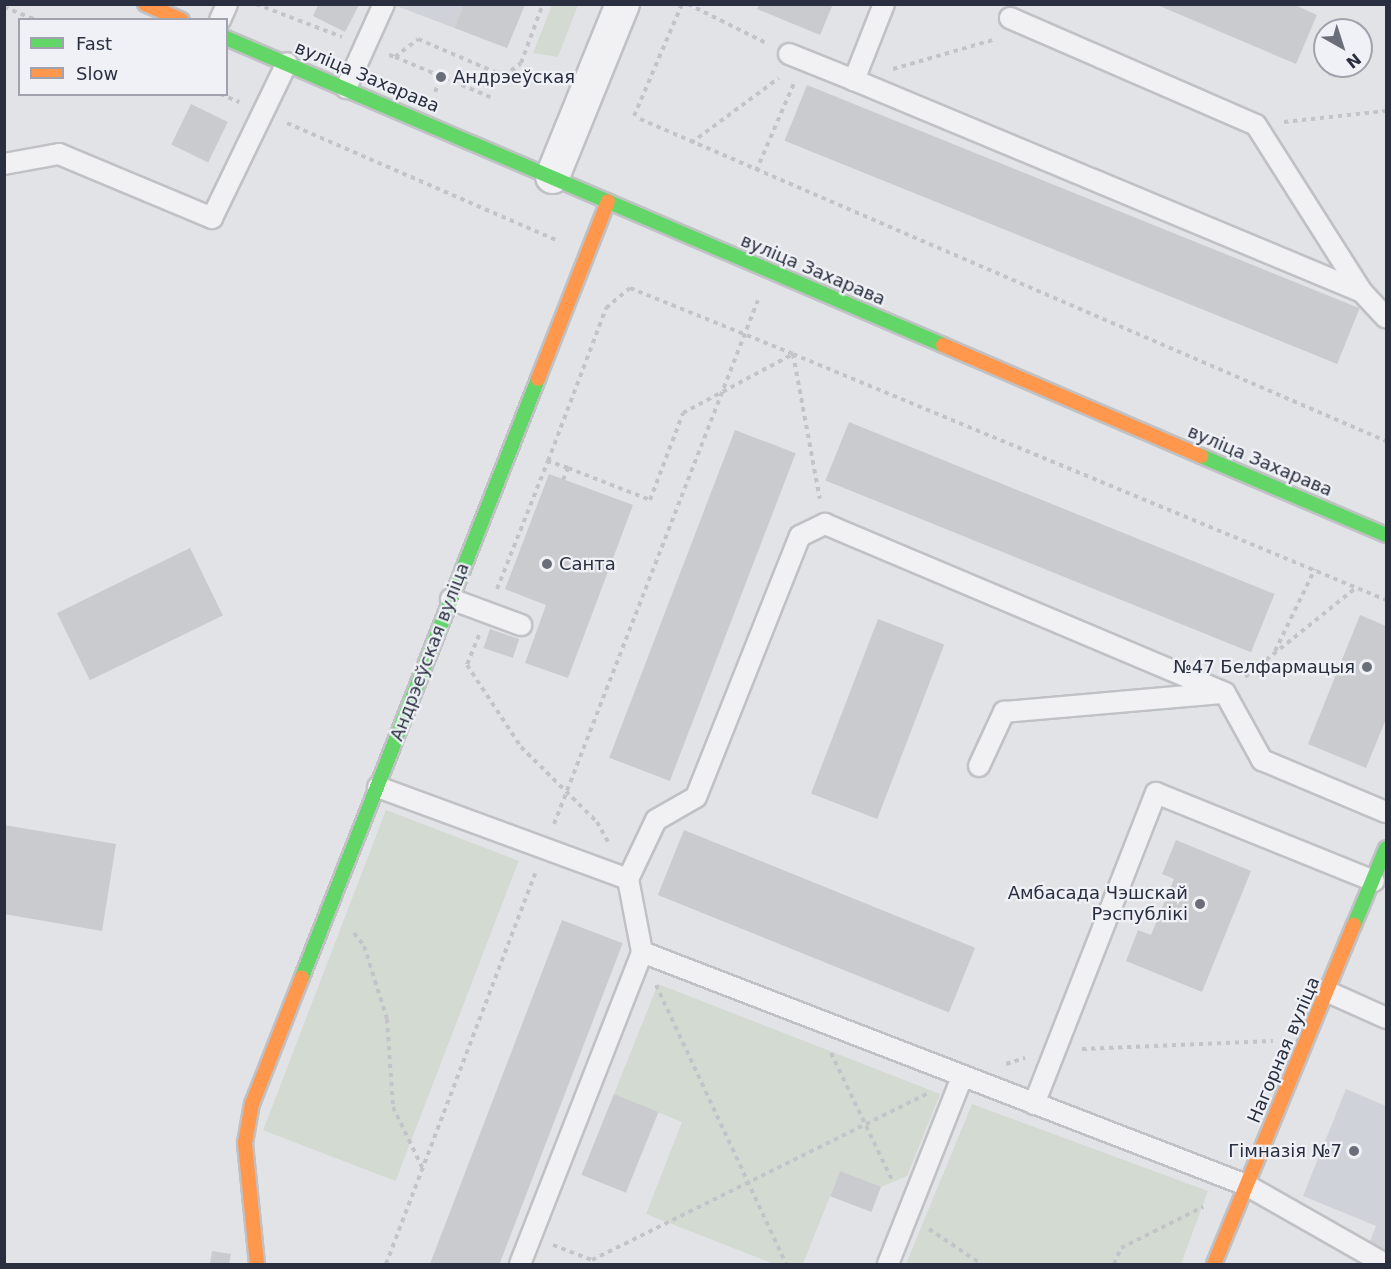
<!DOCTYPE html>
<html>
<head>
<meta charset="utf-8">
<style>
	body { margin:0 }
	#map { position:relative; width:1391px; height:1269px; overflow:hidden; background:#e2e3e6; font-family:"DejaVu Sans",sans-serif }
	div>[style] { position:absolute }
	[style*='--x'] { left:calc(var(--x)*1px); top:calc(var(--y)*1px); width:calc(var(--w)*1px); rotate:calc(var(--a)*1deg) }
	.built>* { inset:0; background:#d0d2d9 }
	.green>* { inset:0; background:#d2dad2; transform-origin:0 0 }
	.building>* { inset:0; background:#cacbce; transform-origin:0 0 }
	.path>* { height:4px; margin-top:-2px; transform-origin:0; background:repeating-linear-gradient(90deg,#c3c4ca 0 4.5px,transparent 0 9px) }
	.roads { filter:drop-shadow(2px 0 #c0c1c4) drop-shadow(-2px 0 #c0c1c4) drop-shadow(0 2px #c0c1c4) drop-shadow(0 -2px #c0c1c4) }
	.lane>* { height:20px; margin:-10px; padding:0 10px; transform-origin:10px; border-radius:10px; background:#f1f1f3 }
	.street>* { height:33px; margin:-16.5px; padding:0 16.5px; transform-origin:16.5px; border-radius:16.5px; background:#f1f1f3 }
	.fast>* { height:14px; margin:-7px; padding:0 7px; transform-origin:7px; border-radius:7px; background:#63d668 }
	.slow>* { height:14px; margin:-7px; padding:0 7px; transform-origin:7px; border-radius:7px; background:#ff974d }
	.dots>* { width:16px; height:16px; translate:-50% -50%; box-sizing:border-box; border:3px solid #eff1f6; border-radius:50% }
	span { translate:-50% -50%; white-space:nowrap; text-align:center; line-height:1.15; -webkit-text-stroke:4.5px #eff1f6; paint-order:stroke }
	.street-label { font-size:18px; color:#292f3f }
	.poi-label { font-size:18px; color:#292f3f }
	.left { translate:0 -50%; text-align:left }
	.right { translate:-100% -50%; text-align:right }
	.frame { position:absolute; inset:0; border:6px solid #292f3f; pointer-events:none }
	.legend { position:absolute; left:18px; top:18px; width:210px; height:78px; box-sizing:border-box; background:#eff1f6; border:2px solid #a0a3ad; margin:0; padding:8px 10px; list-style:none; font-size:18px; color:#292f3f }
	.legend li { display:flex; align-items:center; gap:12px; height:30px }
	.legend b { width:30px; border:2px solid #a0a3ad }
	.north { position:absolute; left:1313px; top:18px; width:60px; height:60px; box-sizing:border-box; background:#eff1f6; border:2px solid #a0a3ad; border-radius:50%; rotate:141deg; font-size:16px; font-weight:700; line-height:24px; text-align:center; color:#292f3f }
	.north::after { content:''; display:block; margin:auto; width:21px; height:27px; background:#6a6e79; clip-path:polygon(50% 0,100% 100%,50% 72%,0 100%) }
</style>
</head>
<body>
<div id="map">
	<div class="built">
		<i style="clip-path:polygon(394px 5px,525px 5px,507px 48px)"></i>
		<i style="clip-path:polygon(1346px 1089px,1386px 1106px,1386px 1264px,1361px 1264px,1376px 1226px,1303px 1196px)"></i>
	</div>
	<div class="green">
		<i style="clip-path:polygon(552px 5px,578px 5px,558px 57px,533px 53px)"></i>
		<i style="left:386px;top:810px;width:142px;height:343px;rotate:21deg"></i>
		<i style="clip-path:polygon(658px 984px,940px 1094px,907px 1176px,881px 1187px,840px 1171px,803px 1264px,774px 1264px,646px 1214px,682px 1122px,614px 1094px)"></i>
		<i style="clip-path:polygon(972px 1104px,1208px 1191px,1181px 1264px,906px 1264px)"></i>
	</div>
	<div class="building">
		<i style="clip-path:polygon(464px 4px,525px 4px,507px 48px,455px 28px)"></i>
		<i style="clip-path:polygon(759px 4px,833px 4px,820px 35px,757px 9px)"></i>
		<i style="clip-path:polygon(1155px 4px,1293px 4px,1317px 15px,1296px 64px)"></i>
		<i style="clip-path:polygon(318px 5px,359px 5px,345px 32px,313px 16px)"></i>
		<i style="left:807px;top:85px;width:596px;height:60px;rotate:22deg"></i>
		<i style="left:191px;top:104px;width:41px;height:45px;rotate:26deg"></i>
		<i style="left:849px;top:422px;width:459px;height:63px;rotate:22deg"></i>
		<i style="left:735px;top:430px;width:65px;height:351px;rotate:21deg"></i>
		<i style="clip-path:polygon(549px 474px,633px 505px,568px 678px,525px 663px,546px 605px,505px 589px)"></i>
		<i style="left:190px;top:548px;width:75px;height:148px;rotate:64deg"></i>
		<i style="clip-path:polygon(1360px 615px,1386px 626px,1386px 719px,1366px 768px,1308px 744px)"></i>
		<i style="left:878px;top:619px;width:71px;height:187px;rotate:21deg"></i>
		<i style="left:490px;top:629px;width:31px;height:20px;rotate:19deg"></i>
		<i style="clip-path:polygon(4px 825px,116px 844px,102px 931px,4px 914px)"></i>
		<i style="left:684px;top:830px;width:314px;height:70px;rotate:22deg"></i>
		<i style="clip-path:polygon(1176px 840px,1251px 871px,1202px 992px,1126px 961px,1138px 930px,1151px 935px,1174px 879px,1162px 874px)"></i>
		<i style="left:562px;top:920px;width:65px;height:369px;rotate:21deg"></i>
		<i style="left:614px;top:1094px;width:48px;height:87px;rotate:22deg"></i>
		<i style="left:840px;top:1171px;width:44px;height:27px;rotate:21deg"></i>
		<i style="clip-path:polygon(212px 1251px,231px 1254px,229px 1264px,210px 1264px)"></i>
	</div>
	<div class="path">
		<i style="--x:256;--y:4;--w:92;--a:21"></i>
		<i style="--x:688;--y:4;--w:89;--a:26.6"></i>
		<i style="--x:4;--y:7;--w:35;--a:22"></i>
		<i style="--x:389;--y:55;--w:6;--a:18"></i>
		<i style="--x:395;--y:57;--w:29;--a:-38"></i>
		<i style="--x:418;--y:39;--w:94;--a:23.3"></i>
		<i style="--x:504;--y:76;--w:21;--a:-37"></i>
		<i style="--x:521;--y:63;--w:63;--a:-69.6"></i>
		<i style="--x:395;--y:57;--w:108;--a:22.8"></i>
		<i style="--x:893;--y:69;--w:107;--a:-16.2"></i>
		<i style="--x:435;--y:92;--w:16;--a:-68"></i>
		<i style="--x:220;--y:94;--w:21;--a:23"></i>
		<i style="--x:634;--y:116;--w:122;--a:-66.8"></i>
		<i style="--x:640;--y:119;--w:813;--a:23.35"></i>
		<i style="--x:1284;--y:122;--w:103;--a:-6.2"></i>
		<i style="--x:287;--y:123;--w:296;--a:23.5"></i>
		<i style="--x:691;--y:143;--w:109;--a:-36.5"></i>
		<i style="--x:756;--y:171;--w:96;--a:-66.6"></i>
		<i style="--x:568;--y:468;--w:88;--a:21.3"></i>
		<i style="--x:650;--y:500;--w:93;--a:-69.2"></i>
		<i style="--x:683;--y:413;--w:125;--a:-28.2"></i>
		<i style="--x:793;--y:354;--w:642;--a:22.53"></i>
		<i style="--x:563;--y:480;--w:13;--a:-67"></i>
		<i style="--x:568;--y:468;--w:21;--a:-161"></i>
		<i style="--x:548;--y:461;--w:164;--a:-69.2"></i>
		<i style="--x:606;--y:308;--w:31;--a:-40"></i>
		<i style="--x:630;--y:288;--w:176;--a:22"></i>
		<i style="--x:793;--y:354;--w:147;--a:79.5"></i>
		<i style="--x:497;--y:589;--w:138;--a:-68.3"></i>
		<i style="--x:479;--y:635;--w:32;--a:112"></i>
		<i style="--x:467;--y:665;--w:98;--a:56.6"></i>
		<i style="--x:521;--y:747;--w:107;--a:44.6"></i>
		<i style="--x:597;--y:822;--w:25;--a:61"></i>
		<i style="--x:1275;--y:651;--w:91;--a:-64"></i>
		<i style="--x:1245;--y:677;--w:144;--a:-38.8"></i>
		<i style="--x:554;--y:824;--w:562;--a:-68.73"></i>
		<i style="--x:354;--y:933;--w:16;--a:52"></i>
		<i style="--x:364;--y:946;--w:77;--a:72.5"></i>
		<i style="--x:387;--y:1019;--w:88;--a:86.1"></i>
		<i style="--x:393;--y:1107;--w:67;--a:64.2"></i>
		<i style="--x:656;--y:985;--w:308;--a:65"></i>
		<i style="--x:1082;--y:1049;--w:191;--a:-2.4"></i>
		<i style="--x:831;--y:1053;--w:143;--a:64.3"></i>
		<i style="--x:1006;--y:1064;--w:20;--a:-18"></i>
		<i style="--x:929;--y:1229;--w:63;--a:33.9"></i>
		<i style="--x:553;--y:1245;--w:42;--a:21"></i>
		<i style="--x:592;--y:1260;--w:374;--a:-26.4"></i>
		<i style="--x:386;--y:1264;--w:418;--a:-69.1"></i>
		<i style="--x:1114;--y:1264;--w:17;--a:-66"></i>
		<i style="--x:1121;--y:1248;--w:92;--a:-26.6"></i>
	</div>
	<div class="roads">
		<div class="lane">
			<i style="--x:884;--y:4;--w:82;--a:111.5"></i>
			<i style="--x:854;--y:80;--w:550;--a:22.65"></i>
			<i style="--x:1010;--y:18;--w:268;--a:23.5"></i>
			<i style="--x:1256;--y:125;--w:198;--a:57.6"></i>
			<i style="--x:1362;--y:292;--w:35;--a:47"></i>
			<i style="--x:220;--y:20;--w:17;--a:-66"></i>
			<i style="--x:789;--y:54;--w:70;--a:21.8"></i>
			<i style="--x:346;--y:88;--w:92;--a:-65.7"></i>
			<i style="--x:4;--y:164;--w:56;--a:-10.3"></i>
			<i style="--x:59;--y:154;--w:166;--a:22.7"></i>
			<i style="--x:212;--y:218;--w:172;--a:-64.2"></i>
			<i style="--x:451;--y:599;--w:75;--a:20.4"></i>
			<i style="--x:979;--y:766;--w:60;--a:-65.2"></i>
			<i style="--x:1004;--y:712;--w:220;--a:-5"></i>
			<i style="--x:378;--y:787;--w:266;--a:20.2"></i>
			<i style="--x:628;--y:879;--w:74;--a:79.1"></i>
			<i style="--x:642;--y:952;--w:647;--a:21.09"></i>
			<i style="--x:1246;--y:1185;--w:160;--a:29.6"></i>
			<i style="--x:628;--y:879;--w:65;--a:-64.6"></i>
			<i style="--x:656;--y:820;--w:46;--a:-29.9"></i>
			<i style="--x:696;--y:797;--w:281;--a:-68.3"></i>
			<i style="--x:800;--y:536;--w:28;--a:-26"></i>
			<i style="--x:825;--y:524;--w:434;--a:22.9"></i>
			<i style="--x:1225;--y:693;--w:77;--a:61.1"></i>
			<i style="--x:1262;--y:760;--w:134;--a:22.8"></i>
			<i style="--x:1328;--y:992;--w:64;--a:24.1"></i>
			<i style="--x:1034;--y:1104;--w:334;--a:-68.6"></i>
			<i style="--x:1156;--y:793;--w:235;--a:22"></i>
			<i style="--x:520;--y:1264;--w:335;--a:-68.6"></i>
			<i style="--x:888;--y:1264;--w:201;--a:-68.4"></i>
		</div>
		<div class="street">
			<i style="--x:552;--y:176;--w:186;--a:-67.9"></i>
		</div>
		<div class="fast">
			<i style="--x:226;--y:38;--w:780;--a:23.18"></i>
			<i style="--x:1201;--y:456;--w:201;--a:23.1"></i>
			<i style="--x:1354;--y:925;--w:83;--a:-67.4"></i>
			<i style="--x:302;--y:977;--w:643;--a:-68.46"></i>
		</div>
		<div class="slow">
			<i style="--x:145;--y:4;--w:40;--a:23.4"></i>
			<i style="--x:943;--y:345;--w:281;--a:23.3"></i>
			<i style="--x:538;--y:379;--w:191;--a:-68.5"></i>
			<i style="--x:257;--y:1264;--w:122;--a:-95.7"></i>
			<i style="--x:245;--y:1143;--w:40;--a:-80"></i>
			<i style="--x:252;--y:1104;--w:136;--a:-68.5"></i>
			<i style="--x:1214;--y:1264;--w:367;--a:-67.6"></i>
		</div>
	</div>
	<div class="dots">
		<i style="left:441px;top:77px;background:#6a6e79"></i>
		<i style="left:547px;top:564px;background:#6a6e79"></i>
		<i style="left:1367px;top:667px;background:#6a6e79"></i>
		<i style="left:1200px;top:904px;background:#6a6e79"></i>
		<i style="left:1354px;top:1151px;background:#6a6e79"></i>
	</div>
	<div class="street-label">
		<span style="left:367px;top:77px;rotate:23deg">вуліца Захарава</span>
		<span style="left:813px;top:270px;rotate:23deg">вуліца Захарава</span>
		<span style="left:1260px;top:461px;rotate:23deg">вуліца Захарава</span>
		<span style="left:430px;top:652px;rotate:-69deg">Андрэеўская вуліца</span>
		<span style="left:1284px;top:1050px;rotate:-67deg">Нагорная вуліца</span>
	</div>
	<div class="poi-label">
		<span class="left" style="left:453px;top:77px">Андрэеўская</span>
		<span class="left" style="left:559px;top:564px">Санта</span>
		<span class="right" style="left:1355px;top:667px">№47 Белфармацыя</span>
		<span class="right" style="left:1188px;top:904px">Амбасада Чэшскай<br>Рэспублікі</span>
		<span class="right" style="left:1342px;top:1151px">Гімназія №7</span>
	</div>
	<div class="frame"></div>
	<ul class="legend">
	<li><b style="height:8px;background:#63d668"></b>Fast</li>
	<li><b style="height:8px;background:#ff974d"></b>Slow</li>
	</ul>
	<div class="north">N</div>
</div>
</body>
</html>
